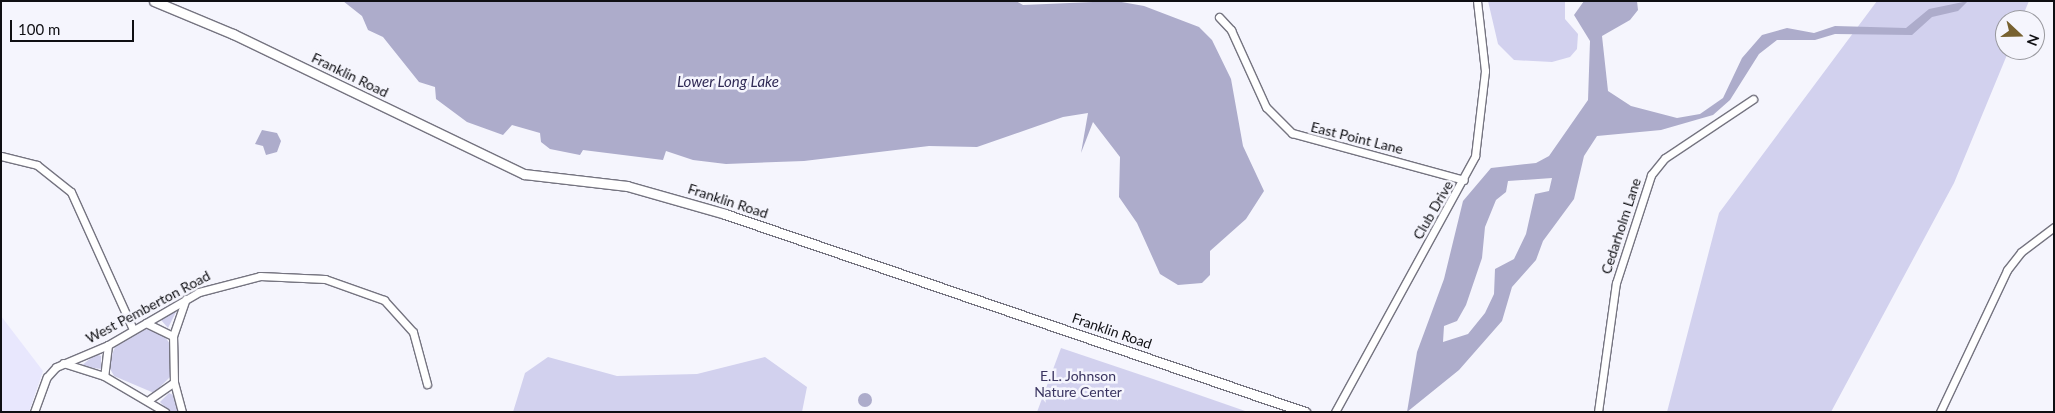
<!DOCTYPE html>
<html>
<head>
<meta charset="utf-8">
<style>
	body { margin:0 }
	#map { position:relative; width:2055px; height:413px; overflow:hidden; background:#f5f5fd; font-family:Lato,sans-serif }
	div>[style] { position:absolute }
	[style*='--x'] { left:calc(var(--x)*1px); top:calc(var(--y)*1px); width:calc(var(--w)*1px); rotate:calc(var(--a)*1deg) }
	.built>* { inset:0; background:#e8e7fd }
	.green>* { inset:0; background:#d2d1ee }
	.water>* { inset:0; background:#adaccb }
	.round { border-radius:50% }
	.roads { filter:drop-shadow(1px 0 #757480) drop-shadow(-1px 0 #757480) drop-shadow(0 1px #757480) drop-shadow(0 -1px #757480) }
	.minor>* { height:7px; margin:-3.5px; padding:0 3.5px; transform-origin:3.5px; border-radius:3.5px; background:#fff }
	.tertiary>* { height:9px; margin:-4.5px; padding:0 4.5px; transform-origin:4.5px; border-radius:4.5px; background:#fff }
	span { translate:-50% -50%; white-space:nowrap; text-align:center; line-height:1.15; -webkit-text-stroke:5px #f5f5fd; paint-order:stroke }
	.street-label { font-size:14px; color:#0f0f13 }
	.park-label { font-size:14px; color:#3a3460 }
	.water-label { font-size:15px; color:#302a55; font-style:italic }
	.frame { position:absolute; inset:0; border:2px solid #0f0f13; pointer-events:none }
	.north { position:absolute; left:1995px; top:10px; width:50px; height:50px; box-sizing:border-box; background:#f5f5fd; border:1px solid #99999f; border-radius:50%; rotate:111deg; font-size:14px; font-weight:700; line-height:20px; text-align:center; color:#0f0f13 }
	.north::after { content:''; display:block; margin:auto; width:18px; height:22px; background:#776130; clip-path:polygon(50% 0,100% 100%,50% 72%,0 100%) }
	.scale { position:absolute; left:10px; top:20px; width:124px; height:22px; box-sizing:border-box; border:2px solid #0f0f13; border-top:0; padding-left:6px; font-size:15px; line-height:18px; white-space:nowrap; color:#0f0f13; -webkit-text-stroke:4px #f5f5fd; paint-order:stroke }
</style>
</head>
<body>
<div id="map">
	<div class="built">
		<i style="clip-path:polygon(1px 316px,43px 371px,29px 412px,1px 412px)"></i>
	</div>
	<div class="green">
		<i style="clip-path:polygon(1488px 1px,1565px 1px,1565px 19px,1578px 34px,1577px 49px,1570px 57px,1552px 62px,1514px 60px,1498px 44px)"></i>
		<i style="clip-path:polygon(1877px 1px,2029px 1px,2021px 20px,2005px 20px,2005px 50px,2009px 50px,1954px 183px,1831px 412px,1667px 412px,1719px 213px)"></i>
		<i style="clip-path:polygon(172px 311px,176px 312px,168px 328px,161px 320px)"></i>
		<i style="clip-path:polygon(146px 329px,163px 334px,170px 344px,170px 377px,154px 393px,114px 376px,108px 365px,115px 347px)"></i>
		<i style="clip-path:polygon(1061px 348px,1156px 380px,1248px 412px,1037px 412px)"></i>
		<i style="clip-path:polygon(96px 354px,101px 356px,101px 369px,81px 366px)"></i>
		<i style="clip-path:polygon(548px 357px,617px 376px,697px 374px,765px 357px,807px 387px,802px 412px,513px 412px,525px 373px)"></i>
		<i style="clip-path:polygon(169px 393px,173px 395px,178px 412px,170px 412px,160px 402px)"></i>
	</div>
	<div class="water">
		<i style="clip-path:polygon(343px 1px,1016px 1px,1023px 5px,1116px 1px,1144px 6px,1199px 27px,1212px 40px,1231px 79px,1243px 146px,1264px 191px,1246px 219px,1210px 251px,1210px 275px,1202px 283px,1178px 285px,1160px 274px,1137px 223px,1119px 197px,1120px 157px,1093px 122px,1081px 153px,1088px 113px,1063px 117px,977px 147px,929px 146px,804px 161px,726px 164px,693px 160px,666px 151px,663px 160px,583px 150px,580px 155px,550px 149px,541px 142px,540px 133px,512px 125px,503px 135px,467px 122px,436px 99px,435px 87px,419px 82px,383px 37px,368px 30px,362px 16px)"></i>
		<i style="clip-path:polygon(evenodd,1584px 1px,1637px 1px,1638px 10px,1630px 20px,1602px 36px,1608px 91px,1631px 106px,1677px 118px,1700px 114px,1723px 98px,1742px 58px,1762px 35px,1787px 28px,1814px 33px,1835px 26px,1906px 28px,1929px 9px,1968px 1px,1958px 11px,1932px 17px,1912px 35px,1835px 34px,1815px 40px,1777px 40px,1759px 54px,1730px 100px,1713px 115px,1661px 130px,1597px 136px,1584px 156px,1574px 199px,1543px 241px,1536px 260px,1512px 287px,1502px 321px,1459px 370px,1407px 412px,1417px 352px,1444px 279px,1463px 201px,1491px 168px,1536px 163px,1549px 156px,1588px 100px,1590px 41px,1574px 15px,1584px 1px,1552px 178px,1549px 191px,1535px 194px,1526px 234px,1514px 259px,1495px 269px,1494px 294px,1485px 313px,1468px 334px,1443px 342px,1444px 326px,1457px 321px,1466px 305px,1482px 258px,1485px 227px,1496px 200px,1506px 192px,1508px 181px,1552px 178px)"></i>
		<i style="clip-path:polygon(262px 130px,277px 133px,281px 141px,277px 152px,266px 155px,263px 146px,255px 144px)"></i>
		<i class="round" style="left:858px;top:393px;width:14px;height:14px"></i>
	</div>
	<div class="roads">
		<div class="minor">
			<i style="--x:1219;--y:17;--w:18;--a:47"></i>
			<i style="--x:1231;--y:30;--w:85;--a:65.6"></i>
			<i style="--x:1266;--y:107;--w:37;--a:45"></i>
			<i style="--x:1292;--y:133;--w:178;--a:15.3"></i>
			<i style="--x:1;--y:156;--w:37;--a:14"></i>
			<i style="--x:37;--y:165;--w:43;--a:38.5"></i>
			<i style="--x:71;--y:192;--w:150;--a:65.7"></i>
			<i style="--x:146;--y:323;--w:30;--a:26"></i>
			<i style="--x:108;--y:345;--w:31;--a:97"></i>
			<i style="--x:104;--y:376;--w:71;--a:30.5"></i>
			<i style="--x:63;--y:363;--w:43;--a:17.6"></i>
			<i style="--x:150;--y:399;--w:29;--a:-35"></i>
			<i style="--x:34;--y:412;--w:37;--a:-70"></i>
			<i style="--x:47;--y:377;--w:13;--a:-48"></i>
			<i style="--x:56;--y:367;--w:56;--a:-22.9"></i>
			<i style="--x:108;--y:345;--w:105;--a:-30.2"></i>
			<i style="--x:199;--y:292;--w:63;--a:-14.7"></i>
			<i style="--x:260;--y:276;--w:65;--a:2.6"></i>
			<i style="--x:325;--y:279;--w:63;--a:19.6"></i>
			<i style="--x:384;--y:300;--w:43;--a:47.8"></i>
			<i style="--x:413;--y:332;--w:54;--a:74.9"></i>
			<i style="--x:182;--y:412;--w:31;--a:-105"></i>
			<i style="--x:174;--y:382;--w:46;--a:-91.2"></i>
			<i style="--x:173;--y:336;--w:39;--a:-71"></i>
			<i style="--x:1335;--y:412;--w:292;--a:-61.3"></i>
			<i style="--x:1475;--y:156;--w:86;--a:-83.3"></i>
			<i style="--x:1485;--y:71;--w:70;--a:-96.5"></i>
			<i style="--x:1598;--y:412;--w:130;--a:-82.1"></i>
			<i style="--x:1616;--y:283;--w:114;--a:-72"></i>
			<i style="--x:1651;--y:175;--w:22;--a:-51"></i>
			<i style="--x:1665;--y:158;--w:106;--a:-33.8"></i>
			<i style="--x:1940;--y:412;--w:157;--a:-64.7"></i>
			<i style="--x:2007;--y:270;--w:23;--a:-52"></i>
			<i style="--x:2021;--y:252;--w:41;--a:-37.1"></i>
		</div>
		<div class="tertiary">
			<i style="--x:154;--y:1;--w:86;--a:22.7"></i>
			<i style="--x:233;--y:34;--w:323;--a:25.7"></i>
			<i style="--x:524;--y:174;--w:104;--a:6.6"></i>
			<i style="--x:627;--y:186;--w:102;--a:15.9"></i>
			<i style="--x:725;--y:214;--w:613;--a:18.85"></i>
		</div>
	</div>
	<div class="street-label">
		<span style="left:350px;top:75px;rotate:26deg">Franklin Road</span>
		<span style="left:1357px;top:138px;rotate:14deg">East Point Lane</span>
		<span style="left:728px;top:201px;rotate:18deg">Franklin Road</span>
		<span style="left:1433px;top:210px;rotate:-60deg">Club Drive</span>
		<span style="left:1621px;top:226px;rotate:-72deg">Cedarholm Lane</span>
		<span style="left:148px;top:307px;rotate:-28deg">West Pemberton Road</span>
		<span style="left:1112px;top:331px;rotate:19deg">Franklin Road</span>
	</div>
	<div class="park-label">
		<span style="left:1078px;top:384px">E.L. Johnson<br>Nature Center</span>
	</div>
	<div class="water-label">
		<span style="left:728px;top:82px">Lower Long Lake</span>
	</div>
	<div class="frame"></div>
	<div class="north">N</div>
	<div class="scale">100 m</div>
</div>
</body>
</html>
